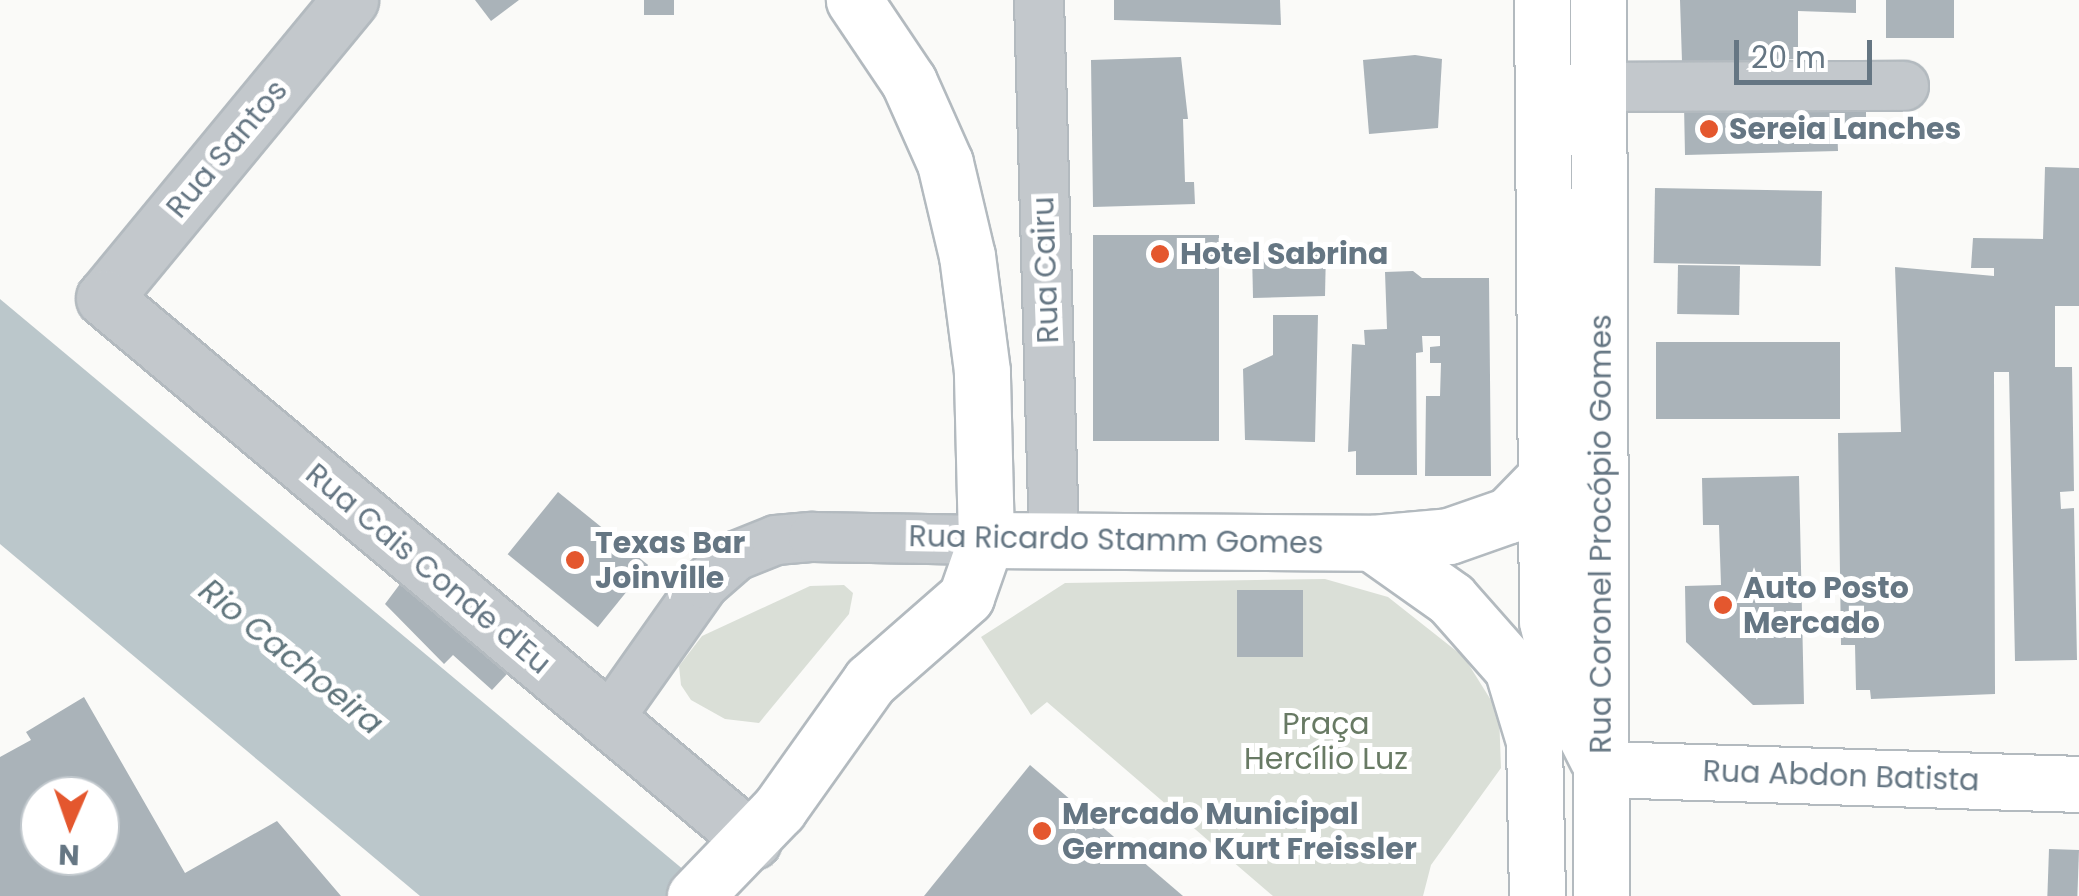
<!DOCTYPE html>
<html>
<head>
<meta charset="utf-8">
<style>
	body { margin:0 }
	#map { position:relative; width:2079px; height:896px; overflow:hidden; background:#fafaf8; font-family:Poppins,sans-serif }
	div>[style] { position:absolute }
	[style*='--x'] { left:calc(var(--x)*1px); top:calc(var(--y)*1px); width:calc(var(--w)*1px); rotate:calc(var(--a)*1deg) }
	.green>* { inset:0; background:#dadfd7 }
	.water>* { inset:0; background:#bbc7cb }
	.building>* { inset:0; background:#aab3b9; transform-origin:0 0 }
	.roads { filter:drop-shadow(2px 0 #b3babf) drop-shadow(-2px 0 #b3babf) drop-shadow(0 2px #b3babf) drop-shadow(0 -2px #b3babf) }
	.minor>* { height:48px; margin:-24px; padding:0 24px; transform-origin:24px; border-radius:24px; background:#c3c8cc }
	.tertiary>* { height:55px; margin:-27.5px; padding:0 27.5px; transform-origin:27.5px; border-radius:27.5px; background:#c3c8cc }
	.secondary>* { height:55px; margin:-27.5px; padding:0 27.5px; transform-origin:27.5px; border-radius:27.5px; background:#fff }
	.primary>* { height:55px; margin:-27.5px; padding:0 27.5px; transform-origin:27.5px; border-radius:27.5px; background:#fff }
	.dots>* { width:28px; height:28px; translate:-50% -50%; box-sizing:border-box; border:5px solid #fff; border-radius:50% }
	span { translate:-50% -50%; white-space:nowrap; text-align:center; line-height:1.15; -webkit-text-stroke:10px #fff; paint-order:stroke }
	.poi-label { font-size:30px; color:#657683; font-weight:700 }
	.left { translate:0 -50%; text-align:left }
	.street-label { font-size:30px; color:#657683 }
	.park-label { font-size:30px; color:#687a64 }
	.water-label { font-size:32px; color:#60757c; font-style:italic }
	.north { position:absolute; left:20px; top:776px; width:100px; height:100px; box-sizing:border-box; background:#fff; border:2px solid #c1c8cd; border-radius:50%; rotate:182deg; font-size:28px; font-weight:700; line-height:40px; text-align:center; color:#657683 }
	.north::after { content:''; display:block; margin:auto; width:35px; height:45px; background:#e4572e; clip-path:polygon(50% 0,100% 100%,50% 72%,0 100%) }
	.scale { position:absolute; left:1734px; top:40px; width:138px; height:45px; box-sizing:border-box; border:5px solid #657683; border-top:0; padding-left:12px; font-size:30px; line-height:35px; white-space:nowrap; color:#657683; -webkit-text-stroke:8px #fff; paint-order:stroke }
</style>
</head>
<body>
<div id="map">
	<div class="green">
		<i style="clip-path:polygon(1325px 579px,1388px 597px,1464px 657px,1499px 713px,1501px 768px,1431px 865px,1423px 896px,1273px 896px,1047px 702px,1031px 715px,981px 637px,1065px 583px)"></i>
		<i style="clip-path:polygon(844px 585px,853px 593px,849px 614px,759px 723px,725px 719px,691px 700px,681px 685px,679px 666px,702px 636px,810px 586px)"></i>
	</div>
	<div class="water">
		<i style="clip-path:polygon(0 299px,715px 896px,420px 896px,0 544px)"></i>
	</div>
	<div class="building">
		<i style="clip-path:polygon(475px 0,519px 0,491px 21px)"></i>
		<i style="left:644px;top:0;width:30px;height:15px"></i>
		<i style="clip-path:polygon(1114px 0,1280px 0,1281px 25px,1114px 20px)"></i>
		<i style="clip-path:polygon(1680px 0,1856px 0,1856px 13px,1798px 11px,1798px 59px,1682px 62px)"></i>
		<i style="left:1886px;top:0;width:68px;height:38px"></i>
		<i style="clip-path:polygon(1415px 55px,1442px 59px,1438px 128px,1369px 134px,1363px 60px)"></i>
		<i style="clip-path:polygon(1181px 57px,1188px 119px,1183px 119px,1185px 182px,1194px 182px,1195px 204px,1093px 207px,1091px 60px)"></i>
		<i style="clip-path:polygon(1866px 101px,1866px 123px,1837px 124px,1838px 151px,1685px 155px,1684px 105px)"></i>
		<i style="clip-path:polygon(2045px 167px,2079px 168px,2079px 306px,2055px 306px,2055px 367px,2072px 367px,2074px 491px,2060px 492px,2061px 509px,2074px 508px,2077px 660px,2015px 661px,2009px 372px,1994px 372px,1995px 694px,1871px 699px,1870px 690px,1856px 690px,1855px 645px,1841px 645px,1838px 433px,1901px 432px,1895px 267px,1994px 276px,1994px 268px,1971px 268px,1973px 238px,2043px 239px)"></i>
		<i style="left:1655px;top:188px;width:167px;height:75px;rotate:1deg"></i>
		<i style="left:1093px;top:235px;width:126px;height:206px"></i>
		<i style="clip-path:polygon(1313px 250px,1326px 250px,1325px 296px,1253px 298px,1252px 251px)"></i>
		<i style="left:1678px;top:265px;width:62px;height:49px;rotate:1deg"></i>
		<i style="clip-path:polygon(1413px 271px,1422px 278px,1489px 278px,1491px 476px,1425px 476px,1426px 396px,1440px 396px,1441px 363px,1430px 363px,1430px 347px,1440px 346px,1440px 336px,1422px 336px,1423px 352px,1416px 353px,1417px 475px,1356px 475px,1356px 451px,1348px 452px,1352px 344px,1365px 345px,1364px 330px,1387px 329px,1385px 272px)"></i>
		<i style="clip-path:polygon(1273px 315px,1318px 315px,1315px 442px,1245px 440px,1243px 369px,1273px 355px)"></i>
		<i style="left:1840px;top:342px;width:77px;height:184px;rotate:90deg"></i>
		<i style="clip-path:polygon(1799px 476px,1804px 704px,1753px 705px,1686px 642px,1685px 586px,1721px 585px,1719px 525px,1703px 525px,1702px 478px)"></i>
		<i style="left:558px;top:492px;width:116px;height:80px;rotate:39deg"></i>
		<i style="clip-path:polygon(400px 584px,507px 674px,492px 690px,453px 655px,444px 664px,385px 604px)"></i>
		<i style="left:1237px;top:590px;width:66px;height:67px"></i>
		<i style="clip-path:polygon(evenodd,84px 697px,185px 873px,277px 821px,341px 896px,0 896px,0 757px,31px 740px,26px 732px,84px 697px,40px 796px,100px 796px,100px 856px,40px 856px,40px 796px)"></i>
		<i style="clip-path:polygon(1030px 765px,1183px 896px,924px 896px)"></i>
		<i style="left:2049px;top:849px;width:30px;height:47px;rotate:2deg"></i>
	</div>
	<div class="roads">
		<div class="minor">
			<i style="--x:1039;--y:0;--w:540;--a:88.41"></i>
			<i style="--x:1599;--y:87;--w:305;--a:-0.2"></i>
			<i style="--x:608;--y:720;--w:166;--a:-54.8"></i>
			<i style="--x:704;--y:584;--w:43;--a:-41.2"></i>
			<i style="--x:736;--y:556;--w:43;--a:-21.8"></i>
			<i style="--x:776;--y:540;--w:37;--a:-5"></i>
			<i style="--x:813;--y:537;--w:173;--a:1"></i>
		</div>
		<div class="tertiary">
			<i style="--x:350;--y:0;--w:386;--a:129.5"></i>
			<i style="--x:104;--y:298;--w:846;--a:39.92"></i>
		</div>
		<div class="secondary">
			<i style="--x:1603;--y:769;--w:476;--a:1.8"></i>
		</div>
		<div class="primary">
			<i style="--x:1542;--y:0;--w:621;--a:89.54"></i>
			<i style="--x:1547;--y:621;--w:74;--a:76.7"></i>
			<i style="--x:1564;--y:693;--w:73;--a:63.1"></i>
			<i style="--x:1598;--y:0;--w:896;--a:89.81"></i>
			<i style="--x:986;--y:540;--w:386;--a:0.4"></i>
			<i style="--x:1372;--y:543;--w:77;--a:-5.2"></i>
			<i style="--x:1449;--y:536;--w:64;--a:-19.3"></i>
			<i style="--x:1509;--y:515;--w:53;--a:-45.8"></i>
			<i style="--x:1372;--y:543;--w:97;--a:35.3"></i>
			<i style="--x:1451;--y:599;--w:92;--a:48.5"></i>
			<i style="--x:1512;--y:668;--w:76;--a:73.2"></i>
			<i style="--x:1534;--y:741;--w:155;--a:88.9"></i>
			<i style="--x:695;--y:896;--w:121;--a:-46"></i>
			<i style="--x:779;--y:809;--w:157;--a:-54.6"></i>
			<i style="--x:870;--y:681;--w:128;--a:-41.2"></i>
			<i style="--x:966;--y:597;--w:60;--a:-70.7"></i>
			<i style="--x:986;--y:540;--w:169;--a:-91.4"></i>
			<i style="--x:982;--y:371;--w:116;--a:-97.4"></i>
			<i style="--x:967;--y:256;--w:96;--a:-103.3"></i>
			<i style="--x:945;--y:163;--w:89;--a:-114"></i>
			<i style="--x:909;--y:82;--w:99;--a:-123.9"></i>
		</div>
	</div>
	<div class="dots">
		<i style="left:1709px;top:129px;background:#e4572e"></i>
		<i style="left:1160px;top:254px;background:#e4572e"></i>
		<i style="left:575px;top:560px;background:#e4572e"></i>
		<i style="left:1723px;top:605px;background:#e4572e"></i>
		<i style="left:1042px;top:831px;background:#e4572e"></i>
	</div>
	<div class="poi-label">
		<span class="left" style="left:1729px;top:129px">Sereia Lanches</span>
		<span class="left" style="left:1180px;top:254px">Hotel Sabrina</span>
		<span class="left" style="left:595px;top:560px">Texas Bar<br>Joinville</span>
		<span class="left" style="left:1743px;top:605px">Auto Posto<br>Mercado</span>
		<span class="left" style="left:1062px;top:831px">Mercado Municipal<br>Germano Kurt Freissler</span>
	</div>
	<div class="street-label">
		<span style="left:227px;top:149px;rotate:-50deg">Rua Santos</span>
		<span style="left:1046px;top:270px;rotate:-92deg">Rua Cairu</span>
		<span style="left:1601px;top:534px;rotate:-90deg">Rua Coronel Procópio Gomes</span>
		<span style="left:1116px;top:540px;rotate:1deg">Rua Ricardo Stamm Gomes</span>
		<span style="left:428px;top:569px;rotate:40deg">Rua Cais Conde d'Eu</span>
		<span style="left:1841px;top:776px;rotate:2deg">Rua Abdon Batista</span>
	</div>
	<div class="park-label">
		<span style="left:1326px;top:741px">Praça<br>Hercílio Luz</span>
	</div>
	<div class="water-label">
		<span style="left:291px;top:657px;rotate:39deg">Rio Cachoeira</span>
	</div>
	<div class="north">N</div>
	<div class="scale">20 m</div>
</div>
</body>
</html>
